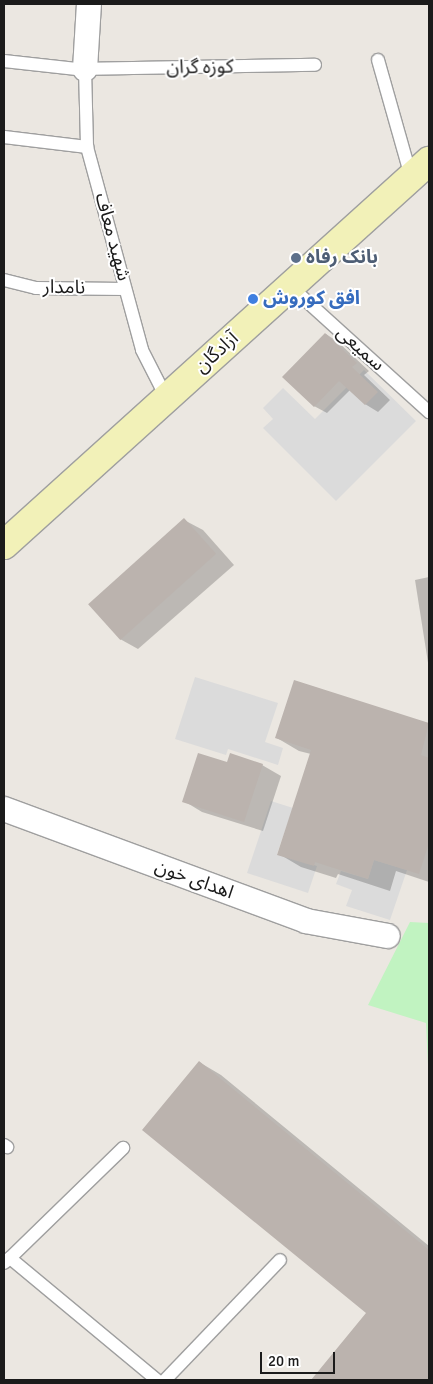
<!DOCTYPE html>
<html>
<head>
<meta charset="utf-8">
<style>
	body { margin:0 }
	#map { position:relative; width:433px; height:1384px; overflow:hidden; background:#ebe7e1; font-family:Signika,"Noto Sans Arabic",sans-serif }
	div>[style] { position:absolute }
	[style*='--x'] { left:calc(var(--x)*1px); top:calc(var(--y)*1px); width:calc(var(--w)*1px); rotate:calc(var(--a)*1deg) }
	.park>* { inset:0; background:#c1f3c1 }
	.parking>* { inset:0; background:#dbdbdb }
	.shadow>* { inset:0; background:#0003 }
	.building>* { inset:0; background:#bbb3ae; transform-origin:0 0 }
	.roads { filter:drop-shadow(1px 0 #9f9f9f) drop-shadow(-1px 0 #9f9f9f) drop-shadow(0 1px #9f9f9f) drop-shadow(0 -1px #9f9f9f) }
	.lane>* { height:12px; margin:-6px; padding:0 6px; transform-origin:6px; border-radius:6px; background:#fff }
	.street>* { height:24px; margin:-12px; padding:0 12px; transform-origin:12px; border-radius:12px; background:#fff }
	.secondary>* { height:28px; margin:-14px; padding:0 14px; transform-origin:14px; border-radius:14px; background:#f2f1b8 }
	.dots>* { width:14px; height:14px; translate:-50% -50%; box-sizing:border-box; border:2px solid #fff; border-radius:50% }
	span { translate:-50% -50%; white-space:nowrap; text-align:center; line-height:1.15; -webkit-text-stroke:4px #fff; paint-order:stroke }
	.street-label { font-size:19px; color:#1b1b1b }
	.service-label { font-size:19px; color:#4e5e75; font-weight:700 }
	.left { translate:0 -50%; text-align:left }
	.shop-label { font-size:19px; color:#366cbe; font-weight:700 }
	.frame { position:absolute; inset:0; border:5px solid #1b1b1b; pointer-events:none }
	.scale { position:absolute; left:260px; top:1352px; width:75px; height:22px; box-sizing:border-box; border:2px solid #1b1b1b; border-top:0; padding-left:6px; font-size:15px; line-height:18px; white-space:nowrap; color:#1b1b1b; -webkit-text-stroke:4px #fff; paint-order:stroke }
</style>
</head>
<body>
<div id="map">
	<div class="park">
		<i style="clip-path:polygon(410px 922px,429px 923px,429px 1086px,426px 1023px,368px 1005px)"></i>
	</div>
	<div class="parking">
		<i style="clip-path:polygon(364px 370px,416px 421px,336px 501px,263px 428px,273px 419px,263px 408px,283px 388px,315px 419px)"></i>
		<i style="clip-path:polygon(195px 677px,278px 703px,265px 742px,283px 748px,278px 765px,228px 749px,226px 755px,175px 739px)"></i>
		<i style="clip-path:polygon(271px 801px,293px 808px,277px 854px,317px 866px,308px 893px,247px 873px)"></i>
		<i style="clip-path:polygon(374px 860px,407px 870px,390px 920px,346px 906px,352px 890px,336px 884px,341px 871px,368px 879px)"></i>
	</div>
	<div class="shadow">
		<i style="clip-path:polygon(326px 334px,338px 342px,369px 371px,364px 375px,390px 400px,378px 412px,365px 404px,350px 390px,327px 413px,314px 406px)"></i>
		<i style="clip-path:polygon(184px 520px,203px 530px,234px 565px,138px 649px,120px 639px)"></i>
		<i style="clip-path:polygon(429px 577px,429px 669px,415px 580px)"></i>
		<i style="clip-path:polygon(295px 681px,429px 724px,429px 882px,396px 871px,390px 891px,338px 874px,336px 878px,301px 867px,279px 854px,311px 754px,299px 751px,277px 738px)"></i>
		<i style="clip-path:polygon(228px 763px,262px 765px,281px 776px,263px 831px,202px 812px,184px 801px)"></i>
		<i style="clip-path:polygon(199px 1062px,221px 1075px,429px 1246px,429px 1380px,313px 1380px,368px 1313px)"></i>
	</div>
	<div class="building">
		<i style="clip-path:polygon(325px 333px,357px 363px,352px 367px,378px 392px,365px 405px,339px 381px,314px 407px,282px 377px)"></i>
		<i style="left:184px;top:518px;width:48px;height:129px;rotate:48deg"></i>
		<i style="clip-path:polygon(294px 680px,429px 723px,421px 755px,429px 758px,429px 843px,419px 874px,374px 860px,368px 879px,315px 862px,314px 866px,277px 855px,311px 750px,275px 738px)"></i>
		<i style="clip-path:polygon(198px 753px,227px 762px,230px 753px,263px 764px,244px 822px,182px 802px)"></i>
		<i style="clip-path:polygon(199px 1061px,429px 1250px,429px 1380px,311px 1380px,366px 1313px,142px 1130px)"></i>
	</div>
	<div class="roads">
		<div class="lane">
			<i style="--x:378;--y:60;--w:122;--a:74.2"></i>
			<i style="--x:4;--y:61;--w:73;--a:6.3"></i>
			<i style="--x:77;--y:69;--w:238;--a:-1"></i>
			<i style="--x:85;--y:69;--w:78;--a:88.5"></i>
			<i style="--x:87;--y:147;--w:210;--a:74.8"></i>
			<i style="--x:142;--y:350;--w:55;--a:63"></i>
			<i style="--x:4;--y:137;--w:84;--a:6.9"></i>
			<i style="--x:4;--y:280;--w:33;--a:14"></i>
			<i style="--x:36;--y:288;--w:89;--a:0.6"></i>
			<i style="--x:290;--y:286;--w:188;--a:42.2"></i>
			<i style="--x:4;--y:1145;--w:4;--a:34"></i>
			<i style="--x:10;--y:1258;--w:158;--a:-44.2"></i>
			<i style="--x:4;--y:1263;--w:8;--a:-40"></i>
			<i style="--x:10;--y:1258;--w:191;--a:39.7"></i>
			<i style="--x:165;--y:1380;--w:166;--a:-46.2"></i>
		</div>
		<div class="street">
			<i style="--x:85;--y:69;--w:65;--a:-86.5"></i>
			<i style="--x:4;--y:809;--w:322;--a:20.3"></i>
			<i style="--x:306;--y:921;--w:83;--a:10.4"></i>
		</div>
		<div class="secondary">
			<i style="--x:4;--y:545;--w:573;--a:-42.1"></i>
		</div>
	</div>
	<div class="dots">
		<i style="left:296px;top:258px;background:#5c6f8a"></i>
		<i style="left:253px;top:299px;background:#3f7fe0"></i>
	</div>
	<div class="street-label">
		<span style="left:200px;top:68px;rotate:-1deg">کوزه گران</span>
		<span style="left:112px;top:237px;rotate:75deg">شهید معاف</span>
		<span style="left:64px;top:288px;rotate:1deg">نامدار</span>
		<span style="left:360px;top:349px;rotate:42deg">سمیعی</span>
		<span style="left:217px;top:353px;rotate:-42deg">آزادگان</span>
		<span style="left:194px;top:880px;rotate:20deg">اهدای خون</span>
	</div>
	<div class="service-label">
		<span class="left" style="left:306px;top:258px">بانک رفاه</span>
	</div>
	<div class="shop-label">
		<span class="left" style="left:263px;top:299px">افق کوروش</span>
	</div>
	<div class="frame"></div>
	<div class="scale">20 m</div>
</div>
</body>
</html>
